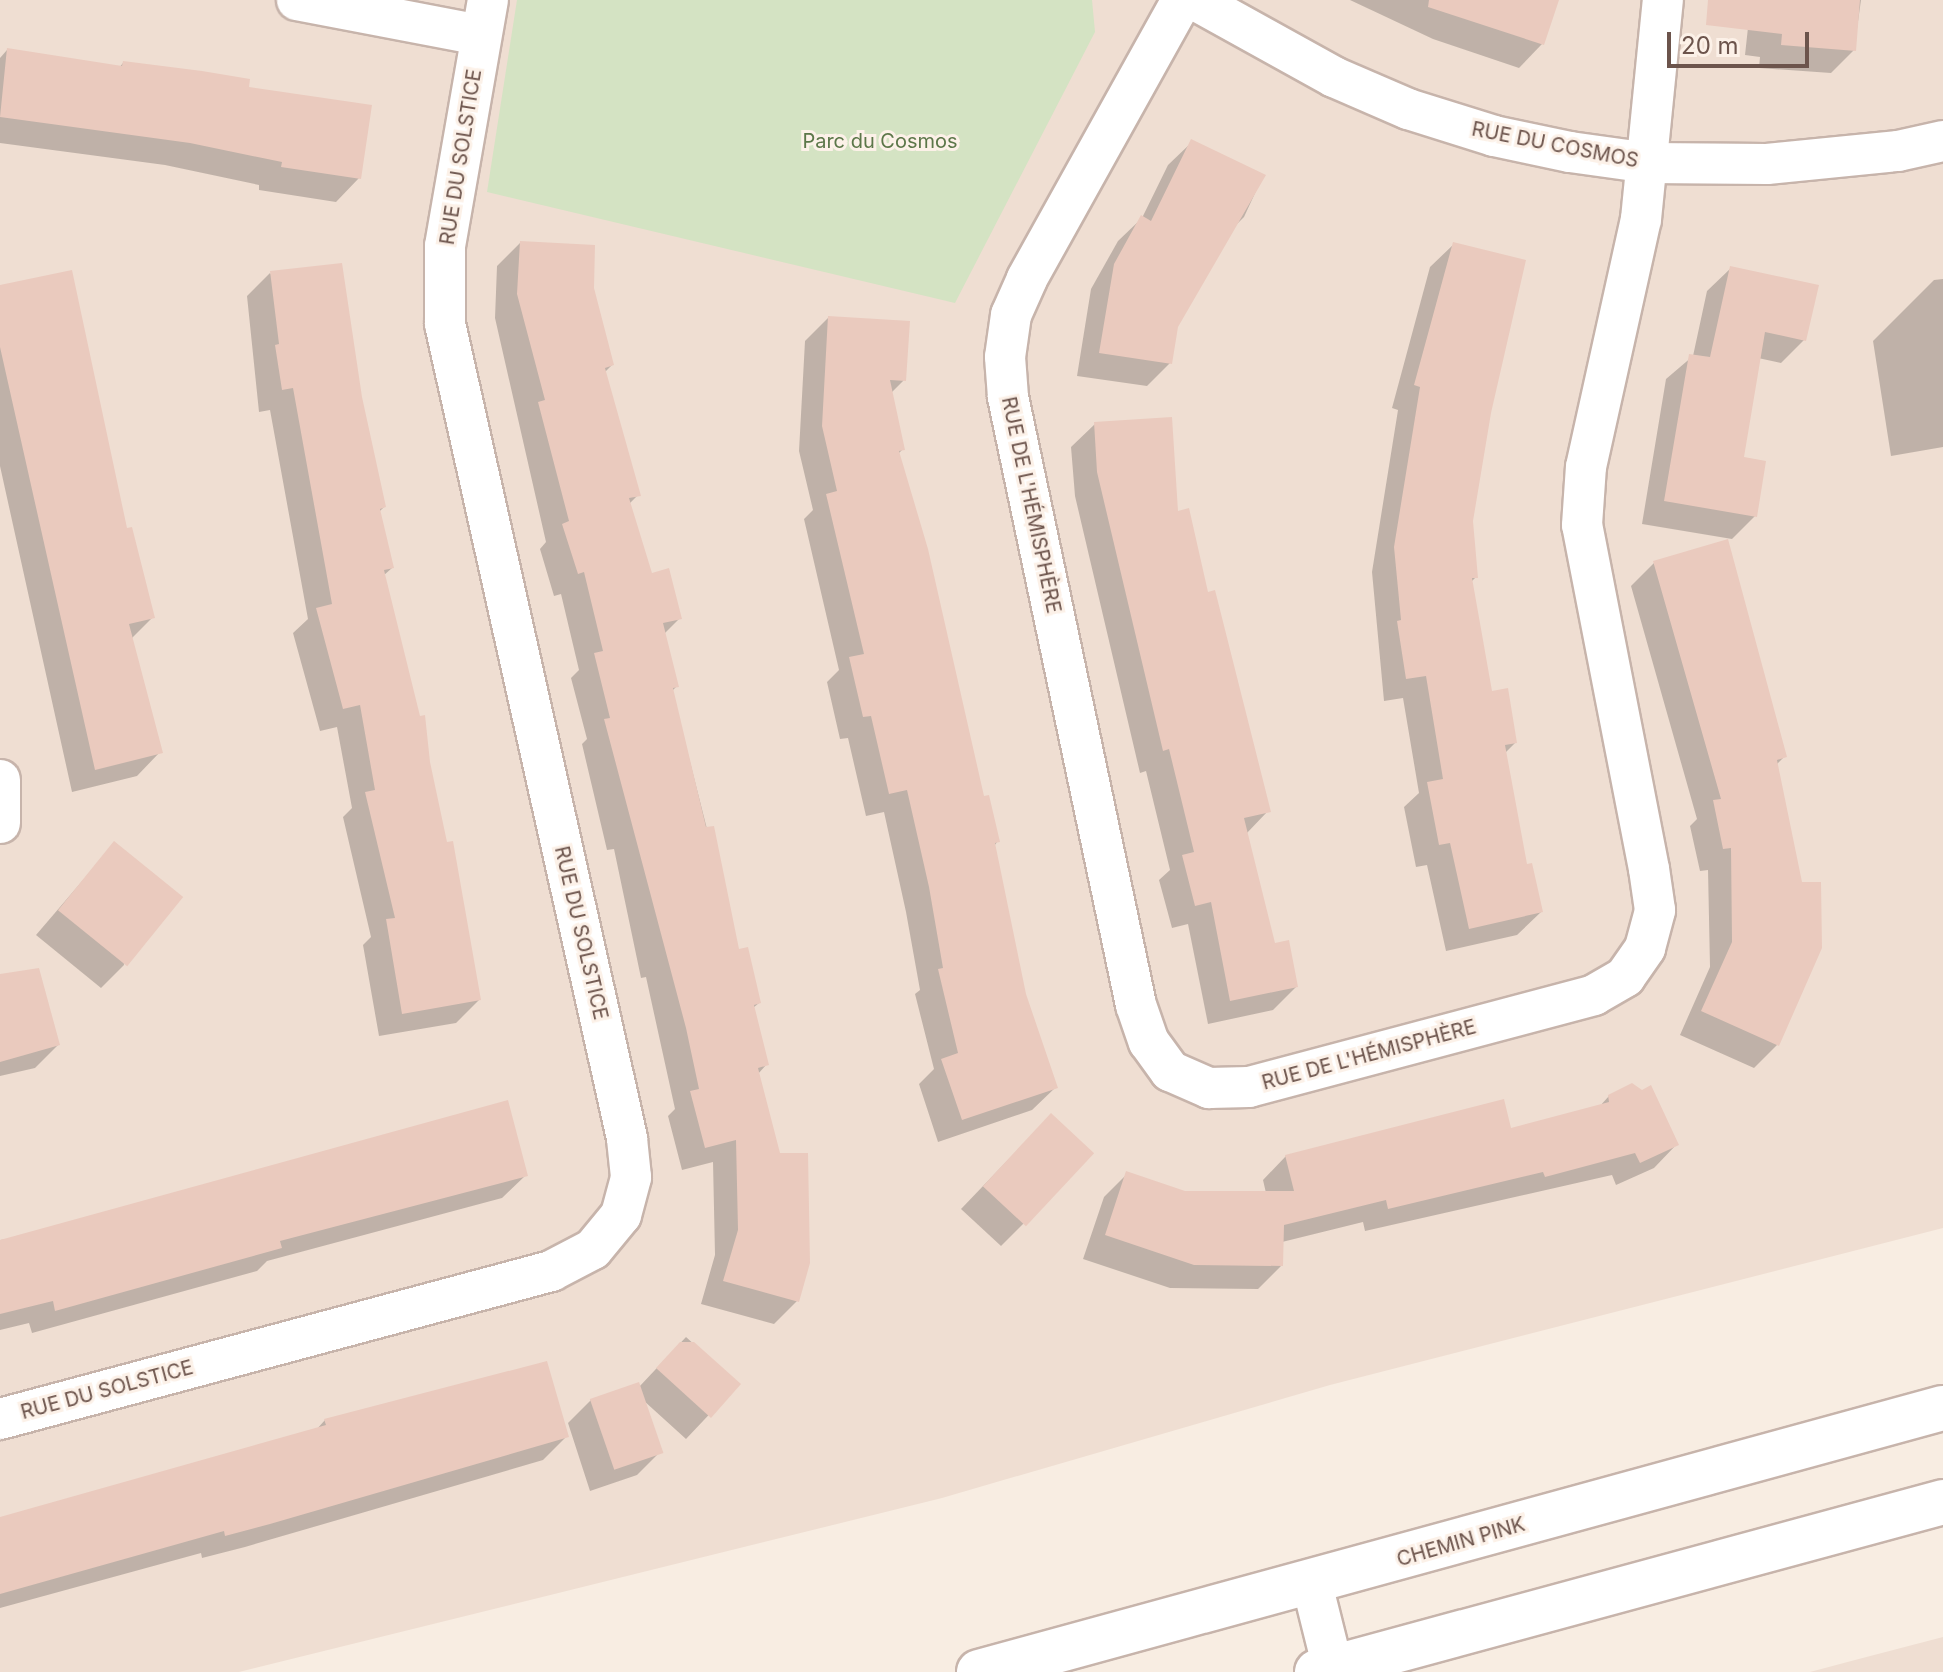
<!DOCTYPE html>
<html>
<head>
<meta charset="utf-8">
<style>
	body { margin:0 }
	#map { position:relative; width:1943px; height:1672px; overflow:hidden; background:#f8ede2; font-family:Inter,sans-serif }
	div>[style] { position:absolute }
	[style*='--x'] { left:calc(var(--x)*1px); top:calc(var(--y)*1px); width:calc(var(--w)*1px); rotate:calc(var(--a)*1deg) }
	.residential>* { inset:0; background:#efded2 }
	.green>* { inset:0; background:#d4e3c3 }
	.shadow>* { inset:0; background:#0003 }
	.building>* { inset:0; background:#eacabe; transform-origin:0 0 }
	.roads { filter:drop-shadow(2px 0 #c7b4ab) drop-shadow(-2px 0 #c7b4ab) drop-shadow(0 2px #c7b4ab) drop-shadow(0 -2px #c7b4ab) }
	.minor>* { height:40px; margin:-20px; padding:0 20px; transform-origin:20px; border-radius:20px; background:#fff }
	.secondary>* { height:44px; margin:-22px; padding:0 22px; transform-origin:22px; border-radius:22px; background:#fff }
	span { translate:-50% -50%; white-space:nowrap; text-align:center; line-height:1.15; -webkit-text-stroke:6px #fcf1e8; paint-order:stroke }
	.park-label { font-size:20px; color:#5c7749 }
	.street-label { font-size:20px; color:#6c544c }
	.scale { position:absolute; left:1667px; top:32px; width:142px; height:36px; box-sizing:border-box; border:4px solid #6c544c; border-top:0; padding-left:10px; font-size:24px; line-height:28px; white-space:nowrap; color:#6c544c; -webkit-text-stroke:6px #fcf1e8; paint-order:stroke }
</style>
</head>
<body>
<div id="map">
	<div class="residential">
		<i style="clip-path:polygon(0 0,1943px 0,1943px 1228px,1330px 1385px,942px 1498px,239px 1672px,0 1672px)"></i>
		<i style="clip-path:polygon(1943px 1637px,1943px 1672px,1810px 1672px,1855px 1660px)"></i>
	</div>
	<div class="green">
		<i style="clip-path:polygon(517px 0,1092px 0,1095px 32px,955px 303px,487px 192px)"></i>
	</div>
	<div class="shadow">
		<i style="clip-path:polygon(1350px 0,1557px 0,1542px 44px,1519px 68px,1433px 39px)"></i>
		<i style="clip-path:polygon(1751px 0,1861px 0,1854px 50px,1831px 73px,1759px 68px,1760px 57px,1745px 55px)"></i>
		<i style="clip-path:polygon(7px 50px,119px 68px,123px 63px,246px 88px,359px 178px,336px 202px,259px 190px,259px 185px,165px 165px,0 143px,0 58px)"></i>
		<i style="clip-path:polygon(1192px 142px,1263px 176px,1244px 217px,1226px 235px,1176px 326px,1170px 363px,1147px 386px,1077px 376px,1091px 289px,1118px 241px,1142px 218px,1168px 165px)"></i>
		<i style="clip-path:polygon(520px 243px,592px 288px,612px 365px,604px 373px,638px 495px,629px 504px,650px 575px,680px 618px,664px 634px,677px 686px,672px 691px,738px 951px,759px 1003px,753px 1008px,767px 1064px,758px 1074px,797px 1301px,774px 1324px,701px 1304px,715px 1255px,713px 1162px,682px 1170px,668px 1116px,675px 1109px,646px 977px,641px 978px,614px 849px,607px 850px,582px 744px,587px 739px,571px 678px,579px 670px,561px 594px,554px 596px,540px 549px,546px 542px,495px 318px,497px 266px)"></i>
		<i style="clip-path:polygon(1454px 244px,1489px 412px,1471px 521px,1476px 577px,1471px 582px,1490px 693px,1515px 743px,1504px 754px,1525px 867px,1541px 912px,1517px 935px,1446px 951px,1427px 865px,1416px 867px,1404px 807px,1419px 793px,1403px 698px,1384px 701px,1372px 572px,1398px 410px,1392px 408px,1430px 267px)"></i>
		<i style="clip-path:polygon(1731px 268px,1804px 340px,1781px 363px,1758px 358px,1742px 459px,1755px 516px,1732px 539px,1642px 524px,1666px 379px,1693px 356px,1707px 291px)"></i>
		<i style="clip-path:polygon(270px 273px,360px 397px,384px 507px,379px 512px,392px 568px,383px 576px,479px 1000px,456px 1023px,379px 1036px,363px 945px,371px 937px,343px 817px,352px 808px,337px 727px,320px 731px,293px 633px,308px 619px,270px 410px,259px 412px,247px 296px)"></i>
		<i style="clip-path:polygon(1943px 279px,1943px 447px,1891px 456px,1873px 341px,1934px 280px)"></i>
		<i style="clip-path:polygon(0 287px,125px 531px,153px 617px,131px 639px,160px 752px,137px 776px,72px 792px,0 466px)"></i>
		<i style="clip-path:polygon(828px 318px,904px 380px,891px 393px,903px 449px,898px 454px,982px 799px,998px 841px,994px 846px,1024px 994px,1056px 1087px,1032px 1110px,938px 1142px,919px 1084px,934px 1069px,915px 994px,920px 990px,906px 912px,884px 812px,866px 816px,848px 738px,840px 739px,827px 682px,839px 670px,804px 519px,813px 510px,799px 451px,805px 341px)"></i>
		<i style="clip-path:polygon(1095px 424px,1176px 513px,1207px 594px,1268px 811px,1246px 834px,1273px 945px,1296px 987px,1273px 1010px,1208px 1024px,1188px 924px,1172px 928px,1159px 880px,1170px 870px,1146px 771px,1140px 773px,1075px 496px,1071px 447px)"></i>
		<i style="clip-path:polygon(1654px 563px,1785px 756px,1776px 765px,1777px 1045px,1754px 1068px,1680px 1035px,1710px 967px,1708px 870px,1700px 871px,1690px 826px,1697px 819px,1631px 586px)"></i>
		<i style="clip-path:polygon(114px 844px,124px 965px,101px 988px,36px 935px)"></i>
		<i style="clip-path:polygon(0 981px,58px 1045px,35px 1068px,0 1076px)"></i>
		<i style="clip-path:polygon(1609px 1096px,1677px 1144px,1654px 1168px,1616px 1185px,1612px 1175px,1365px 1231px,1363px 1222px,1282px 1242px,1281px 1266px,1258px 1289px,1170px 1288px,1083px 1259px,1104px 1197px,1127px 1174px,1185px 1193px,1266px 1193px,1263px 1180px,1286px 1156px,1510px 1131px,1599px 1107px)"></i>
		<i style="clip-path:polygon(1028px 1139px,1024px 1223px,1001px 1246px,961px 1209px)"></i>
		<i style="clip-path:polygon(526px 1175px,502px 1198px,267px 1261px,257px 1271px,32px 1333px,29px 1323px,0 1330px,0 1240px)"></i>
		<i style="clip-path:polygon(686px 1337px,738px 1384px,686px 1439px,643px 1400px,660px 1452px,637px 1475px,590px 1491px,568px 1423px,591px 1400px,639px 1387px)"></i>
		<i style="clip-path:polygon(325px 1420px,566px 1437px,543px 1460px,245px 1547px,202px 1558px,201px 1553px,0 1608px,0 1520px,316px 1430px)"></i>
	</div>
	<div class="building">
		<i style="clip-path:polygon(1429px 0,1559px 0,1544px 45px,1428px 7px)"></i>
		<i style="clip-path:polygon(1708px 0,1860px 0,1856px 51px,1781px 45px,1782px 34px,1706px 25px)"></i>
		<i style="clip-path:polygon(7px 48px,122px 66px,123px 61px,202px 71px,250px 79px,249px 87px,372px 105px,361px 179px,281px 167px,282px 162px,190px 143px,0 117px)"></i>
		<i style="clip-path:polygon(1191px 139px,1266px 175px,1178px 327px,1172px 364px,1099px 353px,1114px 264px,1141px 215px,1151px 221px)"></i>
		<i style="clip-path:polygon(520px 241px,595px 245px,594px 288px,614px 365px,605px 368px,641px 496px,629px 498px,652px 573px,669px 568px,682px 619px,663px 623px,679px 687px,673px 688px,706px 827px,714px 826px,739px 949px,748px 947px,761px 1003px,754px 1005px,769px 1065px,758px 1068px,780px 1153px,808px 1153px,810px 1263px,799px 1302px,723px 1281px,738px 1230px,736px 1140px,705px 1148px,690px 1091px,699px 1089px,686px 1028px,604px 719px,610px 718px,594px 653px,603px 651px,584px 572px,578px 574px,562px 524px,569px 521px,538px 402px,545px 400px,517px 294px)"></i>
		<i style="clip-path:polygon(1453px 242px,1526px 260px,1491px 413px,1473px 521px,1478px 578px,1472px 578px,1492px 691px,1508px 688px,1517px 743px,1505px 745px,1527px 864px,1532px 863px,1543px 912px,1469px 929px,1450px 843px,1439px 845px,1427px 782px,1443px 779px,1426px 676px,1406px 679px,1397px 621px,1401px 620px,1394px 547px,1420px 387px,1414px 385px)"></i>
		<i style="clip-path:polygon(342px 263px,362px 397px,386px 507px,380px 509px,394px 568px,384px 570px,420px 716px,425px 715px,430px 762px,447px 842px,453px 841px,481px 1000px,402px 1014px,386px 919px,395px 918px,365px 792px,375px 790px,360px 705px,343px 709px,316px 608px,332px 604px,293px 388px,282px 390px,275px 345px,279px 344px,270px 271px)"></i>
		<i style="clip-path:polygon(1730px 266px,1819px 285px,1806px 341px,1765px 332px,1744px 457px,1766px 461px,1757px 517px,1664px 501px,1689px 354px,1710px 357px)"></i>
		<i style="clip-path:polygon(72px 270px,127px 528px,132px 527px,155px 618px,129px 624px,163px 753px,95px 770px,0 347px,0 285px)"></i>
		<i style="clip-path:polygon(828px 316px,910px 321px,906px 381px,890px 380px,905px 450px,899px 451px,928px 549px,984px 796px,989px 795px,1000px 842px,995px 843px,1026px 994px,1058px 1088px,962px 1120px,941px 1059px,958px 1053px,938px 969px,943px 968px,929px 887px,907px 790px,889px 794px,871px 716px,863px 717px,849px 657px,864px 654px,826px 494px,837px 491px,822px 426px)"></i>
		<i style="clip-path:polygon(1172px 417px,1178px 511px,1189px 508px,1208px 592px,1215px 590px,1271px 812px,1244px 818px,1275px 943px,1289px 940px,1298px 987px,1230px 1001px,1211px 902px,1195px 906px,1182px 855px,1194px 852px,1169px 749px,1163px 751px,1097px 472px,1094px 422px)"></i>
		<i style="clip-path:polygon(1728px 539px,1787px 757px,1777px 760px,1802px 882px,1821px 882px,1822px 948px,1779px 1046px,1701px 1011px,1732px 942px,1731px 848px,1723px 849px,1713px 800px,1721px 799px,1653px 561px)"></i>
		<i style="left:114px;top:841px;width:89px;height:89px;rotate:39deg"></i>
		<i style="clip-path:polygon(39px 968px,60px 1045px,0 1062px,0 974px)"></i>
		<i style="clip-path:polygon(1632px 1083px,1642px 1090px,1651px 1085px,1679px 1145px,1640px 1163px,1635px 1153px,1545px 1177px,1543px 1172px,1388px 1209px,1386px 1200px,1284px 1225px,1283px 1266px,1194px 1265px,1105px 1235px,1126px 1171px,1185px 1191px,1294px 1191px,1285px 1155px,1504px 1099px,1511px 1128px,1609px 1102px,1608px 1095px)"></i>
		<i style="clip-path:polygon(508px 1100px,528px 1176px,280px 1241px,282px 1248px,55px 1311px,53px 1301px,0 1314px,0 1240px)"></i>
		<i style="left:1051px;top:1113px;width:59px;height:100px;rotate:43deg"></i>
		<i style="clip-path:polygon(680px 1342px,694px 1342px,741px 1384px,711px 1418px,656px 1368px)"></i>
		<i style="clip-path:polygon(547px 1361px,569px 1437px,270px 1524px,225px 1536px,224px 1531px,0 1594px,0 1517px,326px 1425px,324px 1419px)"></i>
		<i style="left:639px;top:1382px;width:75px;height:52px;rotate:71deg"></i>
	</div>
	<div class="roads">
		<div class="minor">
			<i style="--x:297;--y:0;--w:187;--a:10.8"></i>
			<i style="--x:1182;--y:0;--w:319;--a:119.1"></i>
			<i style="--x:1027;--y:279;--w:39;--a:114"></i>
			<i style="--x:1011;--y:315;--w:42;--a:98.1"></i>
			<i style="--x:1005;--y:357;--w:40;--a:85.7"></i>
			<i style="--x:1008;--y:397;--w:621;--a:78.11"></i>
			<i style="--x:1136;--y:1005;--w:39;--a:71"></i>
			<i style="--x:1149;--y:1042;--w:36;--a:54"></i>
			<i style="--x:1170;--y:1071;--w:43;--a:23.6"></i>
			<i style="--x:1209;--y:1088;--w:40;--a:-1.4"></i>
			<i style="--x:1249;--y:1087;--w:357;--a:-14.9"></i>
			<i style="--x:1594;--y:995;--w:36;--a:-30"></i>
			<i style="--x:1625;--y:977;--w:35;--a:-55"></i>
			<i style="--x:1645;--y:948;--w:39;--a:-75"></i>
			<i style="--x:1655;--y:910;--w:41;--a:-98.3"></i>
			<i style="--x:1649;--y:869;--w:350;--a:-101"></i>
			<i style="--x:1582;--y:525;--w:58;--a:-86.1"></i>
			<i style="--x:1586;--y:467;--w:254;--a:-77.5"></i>
			<i style="--x:1641;--y:219;--w:220;--a:-84.3"></i>
			<i style="--x:1195;--y:0;--w:159;--a:29"></i>
			<i style="--x:1334;--y:77;--w:81;--a:23.4"></i>
			<i style="--x:1408;--y:109;--w:90;--a:17.4"></i>
			<i style="--x:1494;--y:136;--w:78;--a:11.9"></i>
			<i style="--x:1570;--y:152;--w:80;--a:7.9"></i>
			<i style="--x:1649;--y:163;--w:118;--a:0.5"></i>
			<i style="--x:1767;--y:164;--w:132;--a:-5.7"></i>
			<i style="--x:1898;--y:151;--w:46;--a:-12.5"></i>
			<i style="--x:0;--y:780;--w:43;--a:90"></i>
			<i style="--x:0;--y:1419;--w:571;--a:-15.03"></i>
			<i style="--x:551;--y:1271;--w:47;--a:-27.6"></i>
			<i style="--x:593;--y:1249;--w:44;--a:-50.5"></i>
			<i style="--x:621;--y:1215;--w:39;--a:-75"></i>
			<i style="--x:631;--y:1177;--w:39;--a:-96"></i>
			<i style="--x:627;--y:1138;--w:834;--a:-102.6"></i>
			<i style="--x:445;--y:324;--w:78;--a:-90"></i>
			<i style="--x:445;--y:246;--w:250;--a:-80.1"></i>
			<i style="--x:1312;--y:1584;--w:91;--a:76"></i>
		</div>
		<div class="secondary">
			<i style="--x:979;--y:1672;--w:999;--a:-15.32"></i>
			<i style="--x:1317;--y:1672;--w:649;--a:-15.19"></i>
		</div>
	</div>
	<div class="park-label">
		<span style="left:880px;top:141px">Parc du Cosmos</span>
	</div>
	<div class="street-label">
		<span style="left:1555px;top:145px;rotate:11deg">RUE DU COSMOS</span>
		<span style="left:461px;top:157px;rotate:-81deg">RUE DU SOLSTICE</span>
		<span style="left:1031px;top:505px;rotate:78deg">RUE DE L'HÉMISPHÈRE</span>
		<span style="left:581px;top:933px;rotate:77deg">RUE DU SOLSTICE</span>
		<span style="left:1369px;top:1055px;rotate:-15deg">RUE DE L'HÉMISPHÈRE</span>
		<span style="left:107px;top:1390px;rotate:-15deg">RUE DU SOLSTICE</span>
		<span style="left:1461px;top:1542px;rotate:-16deg">CHEMIN PINK</span>
	</div>
	<div class="scale">20 m</div>
</div>
</body>
</html>
